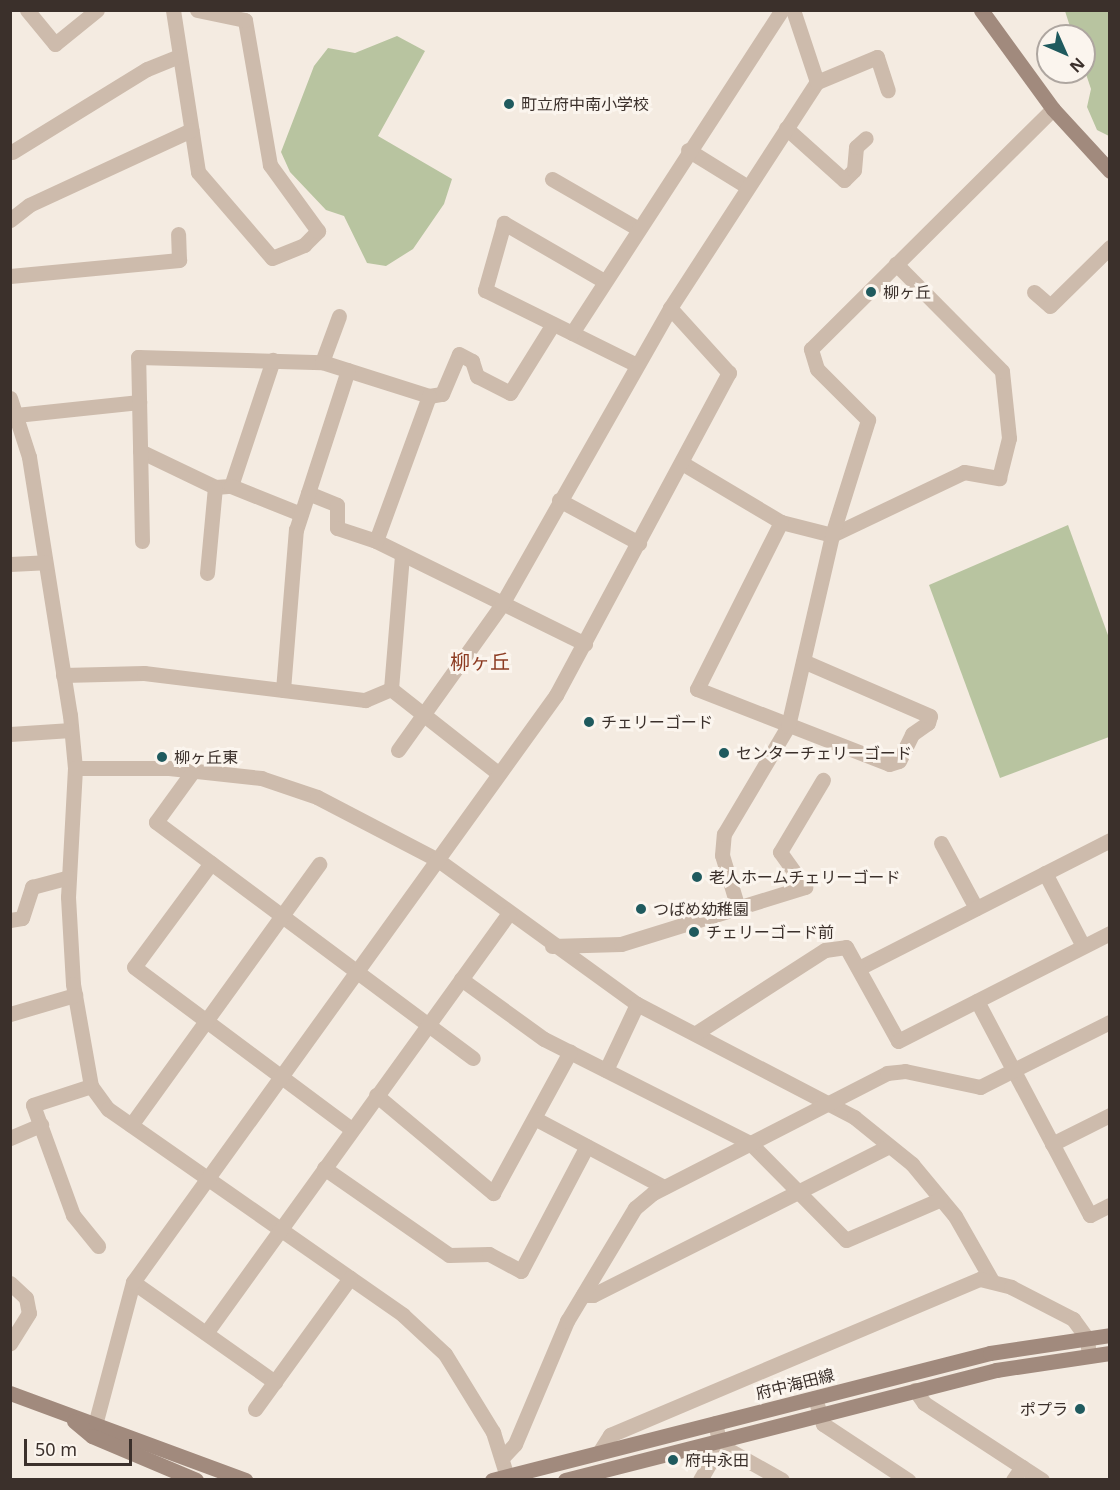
<!DOCTYPE html>
<html>
<head>
<meta charset="utf-8">
<style>
	body { margin:0 }
	#map { position:relative; width:1120px; height:1490px; overflow:hidden; background:#f4ebe1; font-family:"Noto Sans","Noto Sans JP",sans-serif }
	div>[style] { position:absolute }
	[style*='--x'] { left:calc(var(--x)*1px); top:calc(var(--y)*1px); width:calc(var(--w)*1px); rotate:calc(var(--a)*1deg) }
	.green>* { inset:0; background:#b8c4a0 }
	.street>* { height:15px; margin:-7.5px; padding:0 7.5px; transform-origin:7.5px; border-radius:7.5px; background:#cdbbac }
	.secondary>* { height:15px; margin:-7.5px; padding:0 7.5px; transform-origin:7.5px; border-radius:7.5px; background:#a18a7d }
	.dots>* { width:16px; height:16px; translate:-50% -50%; box-sizing:border-box; border:3px solid #fbf5ee; border-radius:50% }
	span { translate:-50% -50%; white-space:nowrap; text-align:center; line-height:1.15; -webkit-text-stroke:6px #fbf5ee; paint-order:stroke }
	.poi-label { font-size:16px; color:#3b302b }
	.left { translate:0 -50%; text-align:left }
	.right { translate:-100% -50%; text-align:right }
	.street-label { font-size:16px; color:#3b302b }
	.quarter-label { font-size:20px; color:#8c3b22 }
	.frame { position:absolute; inset:0; border:12px solid #3b302b; pointer-events:none }
	.north { position:absolute; left:1036px; top:24px; width:60px; height:60px; box-sizing:border-box; background:#fbf5ee; border:2px solid #aea6a0; border-radius:50%; rotate:135deg; font-size:16px; font-weight:700; line-height:24px; text-align:center; color:#3b302b }
	.north::after { content:''; display:block; margin:auto; width:21px; height:27px; background:#1f5a5e; clip-path:polygon(50% 0,100% 100%,50% 72%,0 100%) }
	.scale { position:absolute; left:24px; top:1439px; width:108px; height:27px; box-sizing:border-box; border:3px solid #3b302b; border-top:0; padding-left:8px; font-size:18px; line-height:21px; white-space:nowrap; color:#3b302b; -webkit-text-stroke:4px #fbf5ee; paint-order:stroke }
</style>
</head>
<body>
<div id="map">
	<div class="green">
		<i style="clip-path:polygon(1065px 11px,1109px 11px,1109px 136px,1097px 130px,1087px 107px,1091px 89px,1084px 68px,1084px 36px,1073px 36px)"></i>
		<i style="clip-path:polygon(397px 36px,425px 51px,378px 136px,452px 179px,444px 204px,413px 249px,386px 266px,367px 263px,344px 216px,326px 210px,290px 172px,281px 152px,314px 66px,328px 48px,355px 53px)"></i>
		<i style="clip-path:polygon(1068px 525px,1109px 638px,1109px 737px,1000px 778px,929px 585px)"></i>
	</div>
	<div class="street">
		<i style="--x:27;--y:10;--w:44;--a:50.5"></i>
		<i style="--x:55;--y:44;--w:54;--a:-39"></i>
		<i style="--x:173;--y:10;--w:164;--a:81.2"></i>
		<i style="--x:198;--y:172;--w:113;--a:49.3"></i>
		<i style="--x:272;--y:258;--w:35;--a:-22"></i>
		<i style="--x:304;--y:245;--w:20;--a:-45"></i>
		<i style="--x:318;--y:231;--w:82;--a:-126"></i>
		<i style="--x:270;--y:165;--w:147;--a:-99.8"></i>
		<i style="--x:245;--y:20;--w:49;--a:-168.2"></i>
		<i style="--x:817;--y:82;--w:65;--a:-22.6"></i>
		<i style="--x:877;--y:57;--w:35;--a:72"></i>
		<i style="--x:786;--y:128;--w:78;--a:41.9"></i>
		<i style="--x:844;--y:180;--w:14;--a:-45"></i>
		<i style="--x:854;--y:170;--w:23;--a:-85"></i>
		<i style="--x:856;--y:147;--w:13;--a:-42"></i>
		<i style="--x:688;--y:150;--w:70;--a:31.7"></i>
		<i style="--x:12;--y:152;--w:158;--a:-31.6"></i>
		<i style="--x:147;--y:69;--w:35;--a:-22"></i>
		<i style="--x:552;--y:179;--w:98;--a:30"></i>
		<i style="--x:10;--y:220;--w:24;--a:-38"></i>
		<i style="--x:29;--y:205;--w:179;--a:-24.8"></i>
		<i style="--x:10;--y:276;--w:170;--a:-5.4"></i>
		<i style="--x:179;--y:260;--w:26;--a:-92"></i>
		<i style="--x:604;--y:281;--w:116;--a:-149.9"></i>
		<i style="--x:504;--y:223;--w:70;--a:105.8"></i>
		<i style="--x:485;--y:290;--w:169;--a:26.3"></i>
		<i style="--x:1034;--y:292;--w:21;--a:41"></i>
		<i style="--x:1050;--y:306;--w:84;--a:-44.5"></i>
		<i style="--x:572;--y:333;--w:385;--a:-57"></i>
		<i style="--x:322;--y:362;--w:49;--a:-69.7"></i>
		<i style="--x:429;--y:396;--w:13;--a:-9"></i>
		<i style="--x:442;--y:394;--w:43;--a:-67"></i>
		<i style="--x:459;--y:354;--w:15;--a:28"></i>
		<i style="--x:472;--y:361;--w:16;--a:72"></i>
		<i style="--x:477;--y:376;--w:37;--a:27"></i>
		<i style="--x:510;--y:393;--w:81;--a:-58.1"></i>
		<i style="--x:10;--y:398;--w:62;--a:72.1"></i>
		<i style="--x:29;--y:457;--w:261;--a:81"></i>
		<i style="--x:70;--y:715;--w:53;--a:84.6"></i>
		<i style="--x:75;--y:768;--w:129;--a:93.1"></i>
		<i style="--x:68;--y:897;--w:87;--a:86.7"></i>
		<i style="--x:73;--y:984;--w:104;--a:80"></i>
		<i style="--x:91;--y:1086;--w:29;--a:54"></i>
		<i style="--x:108;--y:1109;--w:360;--a:34.9"></i>
		<i style="--x:403;--y:1315;--w:57;--a:42.9"></i>
		<i style="--x:445;--y:1354;--w:92;--a:58.4"></i>
		<i style="--x:493;--y:1432;--w:50;--a:72.6"></i>
		<i style="--x:16;--y:415;--w:124;--a:-6"></i>
		<i style="--x:140;--y:451;--w:83;--a:25.6"></i>
		<i style="--x:215;--y:487;--w:16;--a:-4"></i>
		<i style="--x:231;--y:486;--w:133;--a:-71.6"></i>
		<i style="--x:682;--y:463;--w:115;--a:30.8"></i>
		<i style="--x:781;--y:522;--w:53;--a:14.3"></i>
		<i style="--x:832;--y:535;--w:146;--a:-25.5"></i>
		<i style="--x:964;--y:472;--w:36;--a:10"></i>
		<i style="--x:999;--y:478;--w:41;--a:-76"></i>
		<i style="--x:1009;--y:438;--w:67;--a:-96"></i>
		<i style="--x:1002;--y:371;--w:151;--a:-134.7"></i>
		<i style="--x:231;--y:486;--w:75;--a:21.8"></i>
		<i style="--x:308;--y:493;--w:31;--a:22"></i>
		<i style="--x:337;--y:505;--w:23;--a:90"></i>
		<i style="--x:337;--y:528;--w:41;--a:18.4"></i>
		<i style="--x:376;--y:541;--w:233;--a:26.2"></i>
		<i style="--x:559;--y:500;--w:91;--a:28.3"></i>
		<i style="--x:781;--y:522;--w:187;--a:116.7"></i>
		<i style="--x:697;--y:689;--w:206;--a:21.3"></i>
		<i style="--x:889;--y:764;--w:10;--a:-17"></i>
		<i style="--x:899;--y:761;--w:30;--a:-64"></i>
		<i style="--x:912;--y:734;--w:19;--a:-35"></i>
		<i style="--x:928;--y:723;--w:7;--a:-74"></i>
		<i style="--x:930;--y:716;--w:138;--a:-156.6"></i>
		<i style="--x:142;--y:541;--w:184;--a:-91.2"></i>
		<i style="--x:138;--y:357;--w:184;--a:1.6"></i>
		<i style="--x:322;--y:362;--w:112;--a:17.6"></i>
		<i style="--x:429;--y:396;--w:154;--a:110.1"></i>
		<i style="--x:10;--y:564;--w:35;--a:-3"></i>
		<i style="--x:207;--y:573;--w:86;--a:-84.7"></i>
		<i style="--x:63;--y:675;--w:81;--a:-1.4"></i>
		<i style="--x:144;--y:673;--w:223;--a:7"></i>
		<i style="--x:365;--y:700;--w:28;--a:-23"></i>
		<i style="--x:391;--y:689;--w:137;--a:38.2"></i>
		<i style="--x:391;--y:689;--w:133;--a:-85.3"></i>
		<i style="--x:283;--y:690;--w:161;--a:-85.4"></i>
		<i style="--x:296;--y:530;--w:168;--a:-72"></i>
		<i style="--x:10;--y:734;--w:61;--a:-3.8"></i>
		<i style="--x:398;--y:750;--w:179;--a:-54.5"></i>
		<i style="--x:502;--y:604;--w:340;--a:-60.4"></i>
		<i style="--x:670;--y:308;--w:270;--a:-57"></i>
		<i style="--x:817;--y:82;--w:76;--a:-108.4"></i>
		<i style="--x:75;--y:768;--w:94;--a:0"></i>
		<i style="--x:169;--y:768;--w:93;--a:6.2"></i>
		<i style="--x:261;--y:778;--w:59;--a:18.7"></i>
		<i style="--x:317;--y:797;--w:136;--a:27.5"></i>
		<i style="--x:438;--y:860;--w:246;--a:35.9"></i>
		<i style="--x:637;--y:1004;--w:245;--a:27.5"></i>
		<i style="--x:854;--y:1117;--w:75;--a:39"></i>
		<i style="--x:912;--y:1164;--w:67;--a:50.4"></i>
		<i style="--x:955;--y:1216;--w:73;--a:60.3"></i>
		<i style="--x:193;--y:771;--w:63;--a:126"></i>
		<i style="--x:156;--y:822;--w:395;--a:36.7"></i>
		<i style="--x:941;--y:843;--w:74;--a:61.7"></i>
		<i style="--x:211;--y:863;--w:129;--a:126.5"></i>
		<i style="--x:134;--y:967;--w:271;--a:36.7"></i>
		<i style="--x:1045;--y:873;--w:82;--a:62.5"></i>
		<i style="--x:738;--y:908;--w:55;--a:-106.8"></i>
		<i style="--x:722;--y:855;--w:21;--a:-85"></i>
		<i style="--x:724;--y:834;--w:126;--a:-59.3"></i>
		<i style="--x:788;--y:726;--w:196;--a:-77"></i>
		<i style="--x:832;--y:535;--w:121;--a:-72.6"></i>
		<i style="--x:868;--y:420;--w:72;--a:-135"></i>
		<i style="--x:817;--y:369;--w:21;--a:-107"></i>
		<i style="--x:811;--y:349;--w:341;--a:-44.8"></i>
		<i style="--x:10;--y:920;--w:12;--a:-9"></i>
		<i style="--x:22;--y:918;--w:33;--a:-72"></i>
		<i style="--x:32;--y:887;--w:38;--a:-15"></i>
		<i style="--x:552;--y:946;--w:69;--a:-1.7"></i>
		<i style="--x:621;--y:944;--w:193;--a:-17.2"></i>
		<i style="--x:805;--y:887;--w:43;--a:-125.5"></i>
		<i style="--x:780;--y:852;--w:84;--a:-59.2"></i>
		<i style="--x:859;--y:968;--w:282;--a:-27"></i>
		<i style="--x:461;--y:979;--w:102;--a:35.9"></i>
		<i style="--x:544;--y:1039;--w:231;--a:26.8"></i>
		<i style="--x:750;--y:1143;--w:136;--a:45.3"></i>
		<i style="--x:846;--y:1240;--w:103;--a:-23.3"></i>
		<i style="--x:977;--y:1001;--w:242;--a:62.2"></i>
		<i style="--x:1090;--y:1215;--w:22;--a:-27"></i>
		<i style="--x:10;--y:1014;--w:68;--a:-16.3"></i>
		<i style="--x:696;--y:1033;--w:153;--a:-32.8"></i>
		<i style="--x:825;--y:950;--w:21;--a:-8"></i>
		<i style="--x:846;--y:947;--w:107;--a:61"></i>
		<i style="--x:898;--y:1041;--w:238;--a:-27"></i>
		<i style="--x:606;--y:1070;--w:73;--a:-64.8"></i>
		<i style="--x:91;--y:1086;--w:61;--a:161.9"></i>
		<i style="--x:33;--y:1105;--w:117;--a:70"></i>
		<i style="--x:73;--y:1215;--w:40;--a:51"></i>
		<i style="--x:376;--y:1095;--w:153;--a:39.9"></i>
		<i style="--x:493;--y:1193;--w:161;--a:-61.4"></i>
		<i style="--x:536;--y:1119;--w:145;--a:28"></i>
		<i style="--x:131;--y:1125;--w:322;--a:-54.2"></i>
		<i style="--x:10;--y:1138;--w:34;--a:-23"></i>
		<i style="--x:1052;--y:1144;--w:65;--a:-26.6"></i>
		<i style="--x:324;--y:1168;--w:152;--a:34.8"></i>
		<i style="--x:449;--y:1255;--w:40;--a:-1.4"></i>
		<i style="--x:489;--y:1254;--w:36;--a:28"></i>
		<i style="--x:521;--y:1271;--w:141;--a:-62.2"></i>
		<i style="--x:133;--y:1282;--w:174;--a:35.2"></i>
		<i style="--x:10;--y:1283;--w:22;--a:43"></i>
		<i style="--x:26;--y:1298;--w:15;--a:79"></i>
		<i style="--x:29;--y:1313;--w:36;--a:122"></i>
		<i style="--x:583;--y:1295;--w:10;--a:0"></i>
		<i style="--x:593;--y:1295;--w:331;--a:-26.7"></i>
		<i style="--x:206;--y:1333;--w:518;--a:-54.19"></i>
		<i style="--x:915;--y:1390;--w:16;--a:55"></i>
		<i style="--x:924;--y:1403;--w:141;--a:33.1"></i>
		<i style="--x:815;--y:1398;--w:27;--a:73"></i>
		<i style="--x:823;--y:1424;--w:102;--a:33.4"></i>
		<i style="--x:255;--y:1409;--w:162;--a:-54.1"></i>
		<i style="--x:715;--y:1423;--w:23;--a:77"></i>
		<i style="--x:720;--y:1445;--w:71;--a:29.4"></i>
		<i style="--x:92;--y:1436;--w:159;--a:-75.1"></i>
		<i style="--x:133;--y:1282;--w:724;--a:-54.22"></i>
		<i style="--x:556;--y:695;--w:366;--a:-61.8"></i>
		<i style="--x:729;--y:373;--w:88;--a:-132.2"></i>
		<i style="--x:600;--y:1451;--w:19;--a:-58"></i>
		<i style="--x:610;--y:1435;--w:402;--a:-22.9"></i>
		<i style="--x:980;--y:1279;--w:32;--a:14"></i>
		<i style="--x:1011;--y:1287;--w:70;--a:27.3"></i>
		<i style="--x:1073;--y:1319;--w:24;--a:54"></i>
		<i style="--x:1087;--y:1338;--w:18;--a:84"></i>
		<i style="--x:502;--y:1458;--w:19;--a:-47"></i>
		<i style="--x:515;--y:1444;--w:134;--a:-67.1"></i>
		<i style="--x:567;--y:1321;--w:132;--a:-59"></i>
		<i style="--x:635;--y:1208;--w:23;--a:-40"></i>
		<i style="--x:653;--y:1193;--w:263;--a:-27.1"></i>
		<i style="--x:887;--y:1073;--w:18;--a:-6"></i>
		<i style="--x:905;--y:1071;--w:77;--a:12"></i>
		<i style="--x:980;--y:1087;--w:145;--a:-26.6"></i>
		<i style="--x:700;--y:1480;--w:40;--a:-60.3"></i>
		<i style="--x:1013;--y:1480;--w:16;--a:-55"></i>
	</div>
	<div class="secondary">
		<i style="--x:981;--y:10;--w:122;--a:54"></i>
		<i style="--x:1053;--y:109;--w:84;--a:47.4"></i>
		<i style="--x:10;--y:1393;--w:251;--a:20.3"></i>
		<i style="--x:74;--y:1421;--w:23;--a:40"></i>
		<i style="--x:92;--y:1436;--w:113;--a:22.9"></i>
		<i style="--x:492;--y:1480;--w:514;--a:-14.31"></i>
		<i style="--x:990;--y:1353;--w:121;--a:-8.5"></i>
		<i style="--x:565;--y:1480;--w:445;--a:-14.3"></i>
		<i style="--x:996;--y:1370;--w:115;--a:-8.5"></i>
	</div>
	<div class="dots">
		<i style="left:509px;top:104px;background:#1f5a5e"></i>
		<i style="left:871px;top:292px;background:#1f5a5e"></i>
		<i style="left:589px;top:722px;background:#1f5a5e"></i>
		<i style="left:724px;top:753px;background:#1f5a5e"></i>
		<i style="left:162px;top:757px;background:#1f5a5e"></i>
		<i style="left:697px;top:877px;background:#1f5a5e"></i>
		<i style="left:641px;top:909px;background:#1f5a5e"></i>
		<i style="left:694px;top:932px;background:#1f5a5e"></i>
		<i style="left:1080px;top:1409px;background:#1f5a5e"></i>
		<i style="left:673px;top:1460px;background:#1f5a5e"></i>
	</div>
	<div class="poi-label">
		<span class="left" style="left:521px;top:104px">町立府中南小学校</span>
		<span class="left" style="left:883px;top:292px">柳ヶ丘</span>
		<span class="left" style="left:601px;top:722px">チェリーゴード</span>
		<span class="left" style="left:736px;top:753px">センターチェリーゴード</span>
		<span class="left" style="left:174px;top:757px">柳ヶ丘東</span>
		<span class="left" style="left:709px;top:877px">老人ホームチェリーゴード</span>
		<span class="left" style="left:653px;top:909px">つばめ幼稚園</span>
		<span class="left" style="left:706px;top:932px">チェリーゴード前</span>
		<span class="right" style="left:1068px;top:1409px">ポプラ</span>
		<span class="left" style="left:685px;top:1460px">府中永田</span>
	</div>
	<div class="street-label">
		<span style="left:795px;top:1384px;rotate:-14deg">府中海田線</span>
	</div>
	<div class="quarter-label">
		<span style="left:480px;top:661px">柳ヶ丘</span>
	</div>
	<div class="frame"></div>
	<div class="north">N</div>
	<div class="scale">50 m</div>
</div>
</body>
</html>
